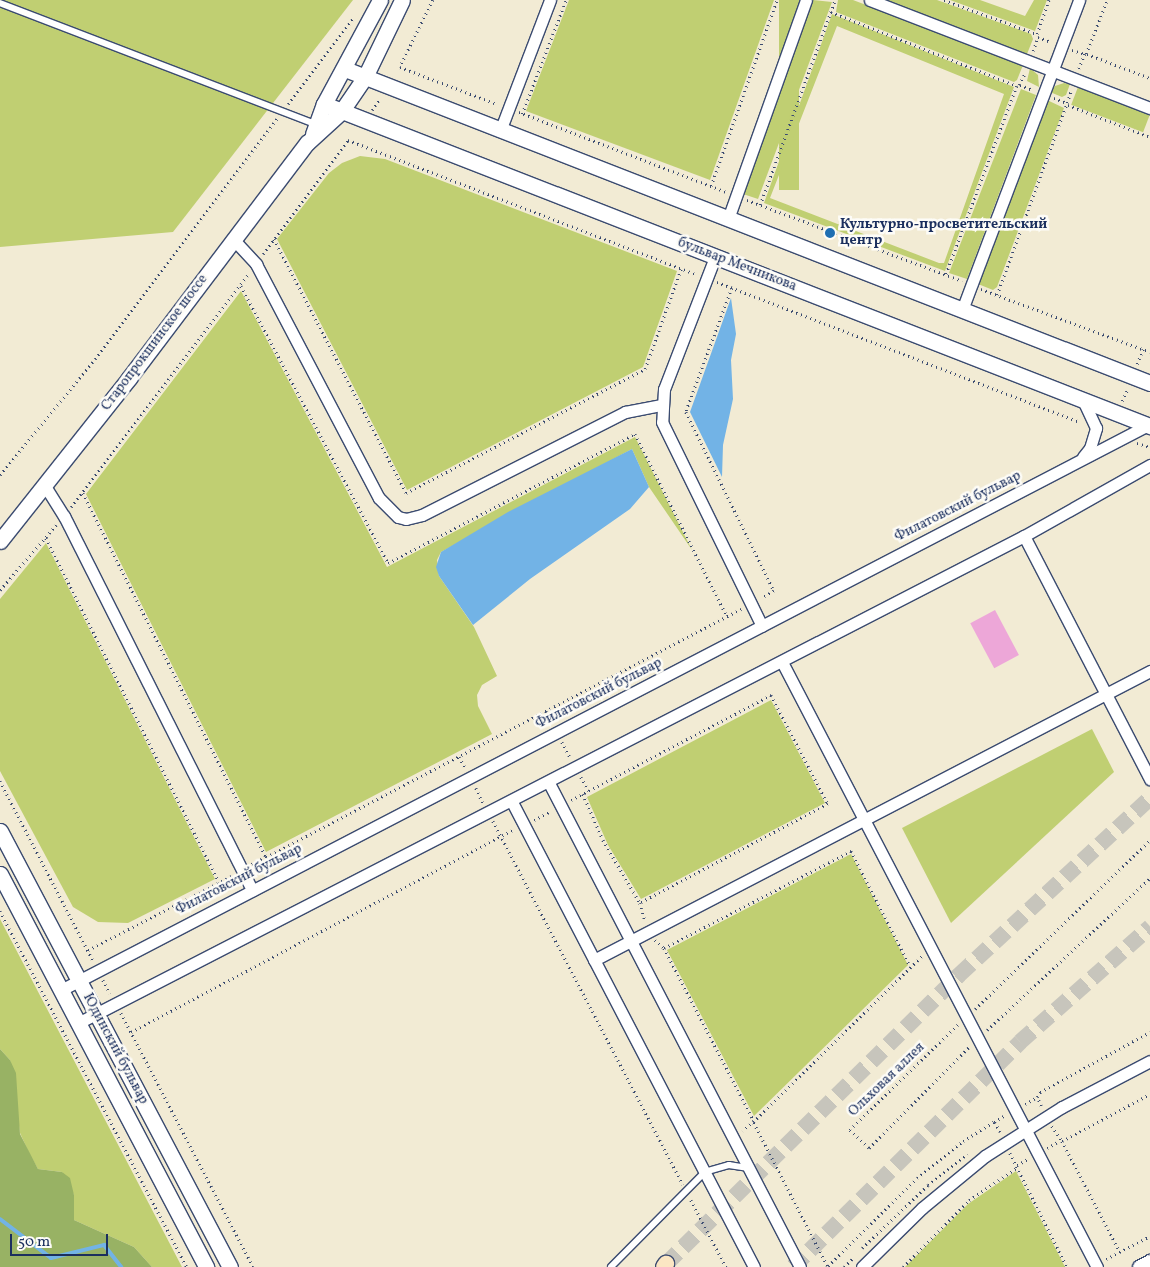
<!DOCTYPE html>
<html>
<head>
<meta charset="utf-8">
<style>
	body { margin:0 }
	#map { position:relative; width:1150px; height:1267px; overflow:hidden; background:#f2ebd4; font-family:Vollkorn,serif }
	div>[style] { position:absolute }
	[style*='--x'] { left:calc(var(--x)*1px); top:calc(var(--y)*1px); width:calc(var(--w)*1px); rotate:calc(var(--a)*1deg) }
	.green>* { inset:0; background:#c0cf72; transform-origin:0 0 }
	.forest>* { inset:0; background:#98b264 }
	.water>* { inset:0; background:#72b3e6 }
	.stream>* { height:4px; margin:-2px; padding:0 2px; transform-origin:2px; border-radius:2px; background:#72b3e6 }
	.building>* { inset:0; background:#eda7d8; transform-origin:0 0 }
	.secondary-tunnel>* { height:16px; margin-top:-8px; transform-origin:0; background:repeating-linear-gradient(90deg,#c7c5bc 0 16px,transparent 0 24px) }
	.path>* { height:2.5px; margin-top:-1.25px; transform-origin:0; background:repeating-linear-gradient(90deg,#3b4b70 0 1px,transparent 0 5px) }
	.roads { filter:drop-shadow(1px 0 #3b4b70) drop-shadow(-1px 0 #3b4b70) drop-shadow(0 1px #3b4b70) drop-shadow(0 -1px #3b4b70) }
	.service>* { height:5.5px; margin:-2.75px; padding:0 2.75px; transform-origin:2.75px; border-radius:2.75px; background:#fff }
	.minor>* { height:11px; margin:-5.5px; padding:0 5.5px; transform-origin:5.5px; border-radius:5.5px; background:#fff }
	.tertiary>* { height:15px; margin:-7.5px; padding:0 7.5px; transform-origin:7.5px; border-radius:7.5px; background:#fff }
	.secondary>* { height:16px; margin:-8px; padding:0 8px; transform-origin:8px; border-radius:8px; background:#fbe6c3 }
	.dots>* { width:14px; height:14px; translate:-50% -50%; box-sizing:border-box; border:2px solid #fdfcf7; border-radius:50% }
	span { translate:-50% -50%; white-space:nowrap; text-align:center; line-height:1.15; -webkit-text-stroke:5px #fdfcf7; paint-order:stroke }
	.poi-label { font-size:14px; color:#1b2f5e; font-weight:700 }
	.left { translate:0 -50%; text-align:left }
	.street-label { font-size:14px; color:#1b2f5e }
	.scale { position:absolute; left:10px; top:1234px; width:98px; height:22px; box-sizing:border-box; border:2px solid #1b2f5e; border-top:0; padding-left:6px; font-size:15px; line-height:18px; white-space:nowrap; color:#1b2f5e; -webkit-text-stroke:4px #fdfcf7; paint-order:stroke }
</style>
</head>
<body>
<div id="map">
	<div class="green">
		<i style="clip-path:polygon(0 0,353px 0,173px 232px,0 247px)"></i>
		<i style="clip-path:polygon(569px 0,774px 0,710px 180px,526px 111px)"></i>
		<i style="left:779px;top:0;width:20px;height:190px"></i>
		<i style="clip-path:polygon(813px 0,832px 2px,758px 199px,743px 194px)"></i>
		<i style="clip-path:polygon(838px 0,853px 0,1023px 65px,1017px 80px,1014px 82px,836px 12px)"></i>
		<i style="clip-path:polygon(885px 0,937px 0,1031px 34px,1033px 39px,1027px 54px)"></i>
		<i style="clip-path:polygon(950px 0,980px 0,1025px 16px,1034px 0,1047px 0,1035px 31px)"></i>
		<i style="clip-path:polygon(evenodd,832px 14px,1014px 87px,945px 271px,764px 203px,832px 14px,837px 26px,1004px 94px,944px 263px,939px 263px,770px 198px,837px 26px)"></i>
		<i style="clip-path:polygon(1030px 68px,1038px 75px,1039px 87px,1027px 81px)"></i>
		<i style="clip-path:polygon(1064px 83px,1070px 84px,1066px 95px,1062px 97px,1050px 92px,1055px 86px)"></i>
		<i style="left:1078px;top:87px;width:77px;height:19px;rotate:21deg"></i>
		<i style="clip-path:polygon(1021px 89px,1036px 95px,967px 279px,949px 273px)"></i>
		<i style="clip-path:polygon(1047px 100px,1064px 108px,997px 287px,993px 290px,978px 284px)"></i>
		<i style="clip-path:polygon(360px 156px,385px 159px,677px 271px,643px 367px,407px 490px,277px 239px,329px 173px,342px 163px)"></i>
		<i style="clip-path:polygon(241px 291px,387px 567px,635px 437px,692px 550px,649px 487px,632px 449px,441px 552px,437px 560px,439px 576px,474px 627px,497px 676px,482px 685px,477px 695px,478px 706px,492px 734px,266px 852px,86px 494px)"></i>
		<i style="clip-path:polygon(46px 543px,215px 879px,128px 923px,98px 922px,73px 907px,0 771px,0 599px)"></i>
		<i style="clip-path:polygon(771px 700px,825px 803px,641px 899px,608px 845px,587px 797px)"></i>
		<i style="clip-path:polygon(1092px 729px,1114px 772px,951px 923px,902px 828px)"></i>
		<i style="clip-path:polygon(851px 854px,908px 965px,754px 1116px,667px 950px)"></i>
		<i style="clip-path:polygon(0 919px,182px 1267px,152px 1267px,134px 1247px,74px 1220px,74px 1195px,62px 1172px,38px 1169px,30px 1155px,20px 1133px,10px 1060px,0 1049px)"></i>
		<i style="clip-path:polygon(1016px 1171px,1065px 1267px,905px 1267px,968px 1204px)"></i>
	</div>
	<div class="forest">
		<i style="clip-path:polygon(0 1049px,10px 1060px,16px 1073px,20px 1134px,38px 1169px,62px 1172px,70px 1178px,74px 1195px,74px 1220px,134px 1247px,152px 1267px,0 1267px)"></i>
	</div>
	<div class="water">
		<i style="clip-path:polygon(731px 298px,736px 334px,731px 360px,733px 399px,723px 445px,722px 477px,690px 412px)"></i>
		<i style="clip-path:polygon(632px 449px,649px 487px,630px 509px,530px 579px,473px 625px,439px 576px,436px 567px,441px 552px,508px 512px)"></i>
	</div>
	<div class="stream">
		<i style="--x:0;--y:1219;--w:64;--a:37.4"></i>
		<i style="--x:51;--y:1258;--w:55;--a:-13.8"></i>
		<i style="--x:104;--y:1245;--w:28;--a:52"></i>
	</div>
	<div class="building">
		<i style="left:995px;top:610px;width:51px;height:28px;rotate:62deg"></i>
	</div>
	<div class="secondary-tunnel">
		<i style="--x:666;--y:1264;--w:412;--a:-44.6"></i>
		<i style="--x:959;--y:975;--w:260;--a:-42.8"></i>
		<i style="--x:793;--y:1267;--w:320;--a:-44.7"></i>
		<i style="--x:1020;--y:1042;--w:174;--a:-41.5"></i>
	</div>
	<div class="path">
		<i style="--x:433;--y:0;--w:75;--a:116.2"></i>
		<i style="--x:400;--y:67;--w:104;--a:20.9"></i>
		<i style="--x:944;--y:0;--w:99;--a:20.1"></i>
		<i style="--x:1037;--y:34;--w:36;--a:-71"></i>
		<i style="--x:831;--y:12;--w:200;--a:21.7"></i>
		<i style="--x:1017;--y:86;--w:202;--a:110.6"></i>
		<i style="--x:1038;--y:37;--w:14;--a:21"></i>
		<i style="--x:1072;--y:50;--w:14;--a:17"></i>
		<i style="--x:1085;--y:54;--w:16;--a:112"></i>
		<i style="--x:1033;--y:51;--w:15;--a:-70"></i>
		<i style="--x:1086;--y:54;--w:58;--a:-68.7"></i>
		<i style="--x:1087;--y:54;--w:67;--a:20.9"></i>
		<i style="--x:1019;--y:85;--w:13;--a:-63"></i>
		<i style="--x:1020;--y:85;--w:14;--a:21"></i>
		<i style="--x:1054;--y:98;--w:14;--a:21"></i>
		<i style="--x:1067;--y:103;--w:13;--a:-72"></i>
		<i style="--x:288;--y:104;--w:109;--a:-52.8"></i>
		<i style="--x:1068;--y:105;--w:88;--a:21.3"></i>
		<i style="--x:372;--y:110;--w:14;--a:-56"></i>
		<i style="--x:519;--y:112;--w:222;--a:21.1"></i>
		<i style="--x:522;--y:114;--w:122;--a:-68.9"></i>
		<i style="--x:711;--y:186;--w:197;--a:-70.5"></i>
		<i style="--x:747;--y:200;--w:230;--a:20.6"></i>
		<i style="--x:760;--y:205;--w:218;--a:-69.9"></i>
		<i style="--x:274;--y:239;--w:286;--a:62.5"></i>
		<i style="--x:406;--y:493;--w:269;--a:-27.4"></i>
		<i style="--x:645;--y:369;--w:106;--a:-70.2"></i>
		<i style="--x:263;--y:254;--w:142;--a:-53.3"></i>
		<i style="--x:348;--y:140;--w:372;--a:21.1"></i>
		<i style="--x:717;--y:282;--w:389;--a:21.1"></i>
		<i style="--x:241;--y:286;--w:314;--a:62"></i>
		<i style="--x:388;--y:563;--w:279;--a:-27.6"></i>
		<i style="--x:635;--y:434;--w:204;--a:63.2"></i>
		<i style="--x:732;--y:288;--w:132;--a:110.4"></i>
		<i style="--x:686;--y:412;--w:199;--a:63.8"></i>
		<i style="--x:774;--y:591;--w:14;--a:150"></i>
		<i style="--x:981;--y:289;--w:180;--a:20.4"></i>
		<i style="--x:997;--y:295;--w:204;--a:-70"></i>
		<i style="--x:1137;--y:364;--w:16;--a:-68"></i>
		<i style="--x:1122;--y:401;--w:14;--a:-65"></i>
		<i style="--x:1137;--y:443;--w:14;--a:17"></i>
		<i style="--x:0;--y:475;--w:150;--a:-50.7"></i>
		<i style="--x:95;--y:359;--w:302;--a:-52.9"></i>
		<i style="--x:83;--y:493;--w:407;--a:63.3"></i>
		<i style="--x:266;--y:857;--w:17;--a:152"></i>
		<i style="--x:71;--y:507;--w:292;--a:-52.7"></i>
		<i style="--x:46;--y:538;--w:385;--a:63.3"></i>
		<i style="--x:0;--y:590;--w:86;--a:-49.3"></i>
		<i style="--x:546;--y:711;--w:12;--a:66"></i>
		<i style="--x:562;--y:742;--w:17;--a:62"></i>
		<i style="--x:459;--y:757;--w:12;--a:59"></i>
		<i style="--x:581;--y:777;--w:16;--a:60"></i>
		<i style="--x:0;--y:781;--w:204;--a:62.6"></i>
		<i style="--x:476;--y:788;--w:17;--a:65"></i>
		<i style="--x:583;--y:794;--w:50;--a:66.5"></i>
		<i style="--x:603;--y:840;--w:73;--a:59.6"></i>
		<i style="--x:640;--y:903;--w:18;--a:74"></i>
		<i style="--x:571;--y:800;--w:226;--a:-27.7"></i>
		<i style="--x:771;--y:695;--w:123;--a:62.4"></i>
		<i style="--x:828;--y:804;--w:212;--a:152.2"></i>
		<i style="--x:534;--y:820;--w:19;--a:-28"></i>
		<i style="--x:493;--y:821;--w:410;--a:62.4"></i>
		<i style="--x:266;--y:857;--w:536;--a:-27.57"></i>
		<i style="--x:0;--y:911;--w:402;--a:62.3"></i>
		<i style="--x:655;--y:940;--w:12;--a:42"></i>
		<i style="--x:664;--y:948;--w:195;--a:62.5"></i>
		<i style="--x:754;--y:1121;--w:15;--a:138"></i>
		<i style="--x:664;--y:948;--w:211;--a:-27.4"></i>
		<i style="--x:851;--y:851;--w:129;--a:62.8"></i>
		<i style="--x:88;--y:950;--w:163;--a:-27.3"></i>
		<i style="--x:103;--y:980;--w:15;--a:62"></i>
		<i style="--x:975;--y:1009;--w:243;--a:-44"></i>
		<i style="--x:121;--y:1013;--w:286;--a:62.5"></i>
		<i style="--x:958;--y:1025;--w:151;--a:135.8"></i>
		<i style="--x:850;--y:1130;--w:26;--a:43"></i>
		<i style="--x:869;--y:1148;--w:144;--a:-45.3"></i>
		<i style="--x:987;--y:1030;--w:223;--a:-43"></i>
		<i style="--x:131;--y:1032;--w:432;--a:-27.9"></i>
		<i style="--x:1025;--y:1104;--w:14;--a:-30"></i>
		<i style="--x:1041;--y:1106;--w:10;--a:-114"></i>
		<i style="--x:1037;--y:1097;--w:6;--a:-59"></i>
		<i style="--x:1040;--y:1092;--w:125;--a:-28.6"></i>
		<i style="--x:1052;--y:1126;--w:18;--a:56"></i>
		<i style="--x:1062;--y:1141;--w:100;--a:-28.1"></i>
		<i style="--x:1000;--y:1132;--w:12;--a:-121"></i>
		<i style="--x:994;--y:1122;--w:13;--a:-32"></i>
		<i style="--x:1062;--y:1141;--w:125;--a:62.4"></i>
		<i style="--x:1047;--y:1148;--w:14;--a:-30"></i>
		<i style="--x:1010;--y:1153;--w:127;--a:63.4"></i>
		<i style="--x:1017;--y:1165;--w:13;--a:-29"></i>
		<i style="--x:691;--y:1200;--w:76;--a:62.4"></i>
		<i style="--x:862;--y:1248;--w:91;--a:-43.7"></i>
		<i style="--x:928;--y:1185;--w:50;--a:-38.5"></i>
		<i style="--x:1106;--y:1259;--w:50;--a:-27.6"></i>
		<i style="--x:827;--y:1266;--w:162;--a:-117.2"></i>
		<i style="--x:753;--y:1122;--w:238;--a:-44.5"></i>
		<i style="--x:828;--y:1266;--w:125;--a:-44.7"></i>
		<i style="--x:917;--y:1178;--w:59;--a:-38.8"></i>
		<i style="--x:963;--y:1141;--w:36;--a:-32"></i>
		<i style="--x:844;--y:1267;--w:13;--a:-45"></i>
		<i style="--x:903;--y:1267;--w:94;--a:-45.4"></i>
		<i style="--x:969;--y:1200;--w:57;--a:-34.2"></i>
	</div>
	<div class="roads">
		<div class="service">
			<i style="--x:0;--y:3;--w:337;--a:21"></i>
			<i style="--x:611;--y:1267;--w:134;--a:-45.3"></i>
			<i style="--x:705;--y:1172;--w:25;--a:-16"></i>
			<i style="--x:729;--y:1165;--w:18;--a:9"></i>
		</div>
		<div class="minor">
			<i style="--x:870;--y:0;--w:300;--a:21.1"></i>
			<i style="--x:500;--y:131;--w:140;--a:-69.1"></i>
			<i style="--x:728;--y:219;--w:232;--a:-70.4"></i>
			<i style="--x:234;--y:240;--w:33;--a:47"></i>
			<i style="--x:256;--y:264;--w:264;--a:62.3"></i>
			<i style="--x:379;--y:498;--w:27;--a:45"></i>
			<i style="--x:398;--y:517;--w:8;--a:14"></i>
			<i style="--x:406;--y:519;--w:16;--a:-14"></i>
			<i style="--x:422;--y:515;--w:228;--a:-26.9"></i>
			<i style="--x:625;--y:412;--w:36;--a:-11"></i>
			<i style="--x:715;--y:257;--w:142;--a:111.1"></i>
			<i style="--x:664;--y:389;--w:33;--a:93"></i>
			<i style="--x:662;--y:422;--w:227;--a:63.9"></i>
			<i style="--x:962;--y:310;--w:331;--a:-69.3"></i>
			<i style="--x:1083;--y:457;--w:11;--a:-52"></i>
			<i style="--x:1090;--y:448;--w:21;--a:-73"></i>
			<i style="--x:1096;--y:428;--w:31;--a:-115"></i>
			<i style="--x:45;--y:486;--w:36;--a:58"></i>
			<i style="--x:64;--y:516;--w:419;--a:63.3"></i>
			<i style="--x:1024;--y:536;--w:274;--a:62.6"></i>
			<i style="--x:782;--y:662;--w:682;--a:62.5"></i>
			<i style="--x:549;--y:783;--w:545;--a:62.59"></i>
			<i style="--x:512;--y:802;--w:524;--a:62.51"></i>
			<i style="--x:594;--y:960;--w:627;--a:-27.46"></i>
			<i style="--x:61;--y:990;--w:1227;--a:-27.46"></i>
			<i style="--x:78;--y:1023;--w:1064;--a:-27.24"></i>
			<i style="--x:1024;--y:536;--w:145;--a:-29.4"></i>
			<i style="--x:862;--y:1267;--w:84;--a:-44.5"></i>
			<i style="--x:922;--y:1208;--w:82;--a:-39.5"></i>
			<i style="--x:985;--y:1156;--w:91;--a:-32.5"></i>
			<i style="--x:1062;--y:1107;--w:99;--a:-27.6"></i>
		</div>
		<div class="tertiary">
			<i style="--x:345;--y:69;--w:864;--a:21.31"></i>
			<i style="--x:324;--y:104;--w:887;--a:21.3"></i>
			<i style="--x:313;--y:134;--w:32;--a:-70"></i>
			<i style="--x:324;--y:104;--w:118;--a:-61.7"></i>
			<i style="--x:0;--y:541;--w:208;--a:-51.6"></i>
			<i style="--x:129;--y:378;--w:295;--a:-52.9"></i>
			<i style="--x:307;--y:143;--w:46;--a:-42.4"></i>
			<i style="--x:341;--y:112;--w:42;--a:-55.6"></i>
			<i style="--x:365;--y:77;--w:85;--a:-64.3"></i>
			<i style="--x:0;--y:831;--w:493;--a:62.2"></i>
			<i style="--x:0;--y:874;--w:444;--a:62.3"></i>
			<i style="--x:1140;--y:1267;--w:11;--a:-27"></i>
		</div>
		<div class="secondary">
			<i style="--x:664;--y:1267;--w:4;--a:-56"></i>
		</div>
	</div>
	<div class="dots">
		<i style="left:830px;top:233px;background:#1f6fb2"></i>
	</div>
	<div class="poi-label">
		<span class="left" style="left:840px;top:233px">Культурно-просветительский<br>центр</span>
	</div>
	<div class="street-label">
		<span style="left:737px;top:265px;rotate:21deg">бульвар Мечникова</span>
		<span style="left:155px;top:343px;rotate:-53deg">Старопрокшинское шоссе</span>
		<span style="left:958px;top:507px;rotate:-27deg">Филатовский бульвар</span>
		<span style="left:599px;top:694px;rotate:-27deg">Филатовский бульвар</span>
		<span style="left:239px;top:880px;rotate:-27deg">Филатовский бульвар</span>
		<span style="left:115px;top:1049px;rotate:62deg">Юдинский бульвар</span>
		<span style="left:887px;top:1080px;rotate:-44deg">Ольховая аллея</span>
	</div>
	<div class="scale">50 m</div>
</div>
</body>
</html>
